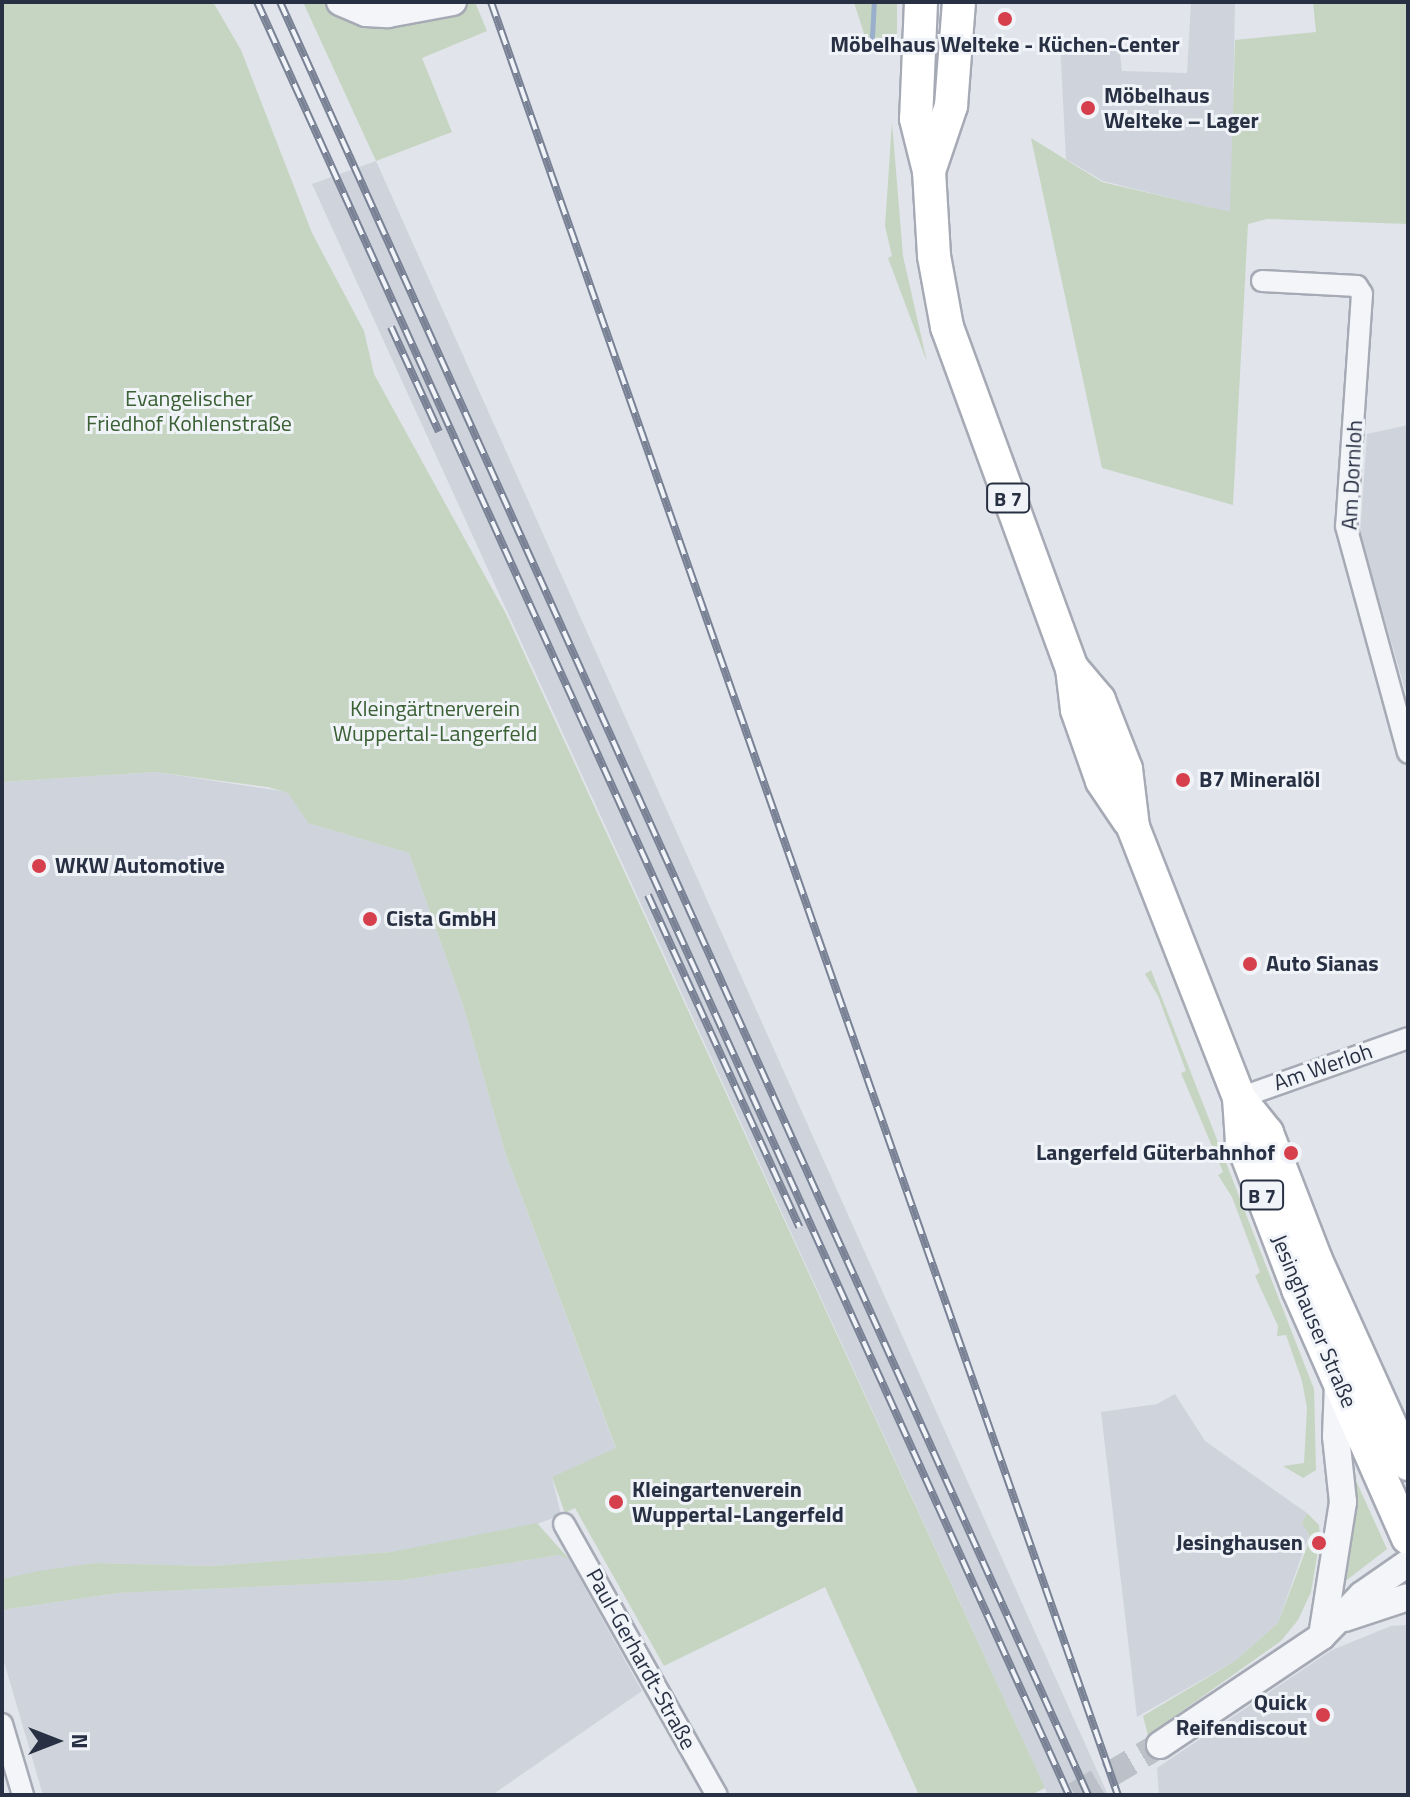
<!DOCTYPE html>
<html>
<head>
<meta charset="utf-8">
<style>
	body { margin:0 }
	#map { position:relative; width:1410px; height:1797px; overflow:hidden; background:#e1e4ea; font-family:"Titillium Web",sans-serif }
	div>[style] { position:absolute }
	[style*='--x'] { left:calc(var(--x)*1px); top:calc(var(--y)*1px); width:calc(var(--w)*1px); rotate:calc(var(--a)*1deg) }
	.built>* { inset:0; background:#cfd3dc }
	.green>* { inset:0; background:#c5d5c1 }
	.stream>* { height:5px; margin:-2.5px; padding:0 2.5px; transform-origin:2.5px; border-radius:2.5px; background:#9aafcc }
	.tertiary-tunnel>* { height:26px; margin-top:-13px; transform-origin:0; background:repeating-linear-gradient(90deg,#bcc0c9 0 26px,transparent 0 39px) }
	.roads { filter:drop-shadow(2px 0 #a6aab5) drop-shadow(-2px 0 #a6aab5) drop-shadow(0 2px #a6aab5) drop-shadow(0 -2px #a6aab5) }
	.minor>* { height:20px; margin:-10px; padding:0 10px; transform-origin:10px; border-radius:10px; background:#f4f5f8 }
	.tertiary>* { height:26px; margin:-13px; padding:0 13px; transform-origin:13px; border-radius:13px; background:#f4f5f8 }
	.primary>* { height:32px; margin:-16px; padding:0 16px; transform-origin:16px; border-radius:16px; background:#fff }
	.motorway>* { height:38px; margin:-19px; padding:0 19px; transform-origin:19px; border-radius:19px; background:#fff }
	.rail>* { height:8px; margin-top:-4px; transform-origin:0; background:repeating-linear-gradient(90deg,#f0f3f7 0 15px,#798295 0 30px); box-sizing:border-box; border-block:2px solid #798295 }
	.dots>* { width:22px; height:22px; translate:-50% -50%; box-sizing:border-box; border:4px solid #f0f3f7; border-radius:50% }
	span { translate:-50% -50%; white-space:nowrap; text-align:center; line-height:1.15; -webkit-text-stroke:6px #f0f3f7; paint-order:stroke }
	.shield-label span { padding:2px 6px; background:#f0f3f7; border:2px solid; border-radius:6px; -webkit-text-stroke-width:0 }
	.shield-label { font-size:20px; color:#283043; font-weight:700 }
	.poi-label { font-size:22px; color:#283043; font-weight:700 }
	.left { translate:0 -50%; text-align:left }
	.right { translate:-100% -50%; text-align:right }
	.park-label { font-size:22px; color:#3a6034 }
	.street-label { font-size:22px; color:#283043 }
	.frame { position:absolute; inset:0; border:4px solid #283043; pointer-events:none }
	.north { position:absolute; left:16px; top:1701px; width:80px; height:80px; -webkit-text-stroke:6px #f0f3f7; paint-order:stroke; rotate:90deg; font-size:22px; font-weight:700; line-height:32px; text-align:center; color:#283043 }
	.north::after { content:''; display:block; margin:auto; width:28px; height:36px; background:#283043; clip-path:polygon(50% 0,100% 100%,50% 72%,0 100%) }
</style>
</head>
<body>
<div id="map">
	<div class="built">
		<i style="clip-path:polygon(1191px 2px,1235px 2px,1231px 213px,1103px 181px,1066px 159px,1060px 42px,1119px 46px,1122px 71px,1187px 73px)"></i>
		<i style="clip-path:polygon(376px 161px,1108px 1795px,1048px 1795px,312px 184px)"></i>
		<i style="clip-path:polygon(1408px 425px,1408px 699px,1360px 535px,1367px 434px)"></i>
		<i style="clip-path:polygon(155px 772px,288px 792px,308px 823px,409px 853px,463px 1005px,505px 1152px,616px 1449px,552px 1477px,561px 1515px,521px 1530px,391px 1552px,212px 1566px,95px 1563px,2px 1579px,2px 782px)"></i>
		<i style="clip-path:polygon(1175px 1394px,1205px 1441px,1307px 1513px,1302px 1523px,1309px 1535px,1278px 1623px,1235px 1661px,1137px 1717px,1101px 1412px,1157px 1404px)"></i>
		<i style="clip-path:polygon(559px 1555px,569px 1559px,642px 1691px,492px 1795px,43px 1795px,2px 1655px,2px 1610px,118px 1593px,403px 1580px)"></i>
		<i style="clip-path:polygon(1408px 1625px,1408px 1795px,1159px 1795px,1157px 1768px,1332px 1650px,1391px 1626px)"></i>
	</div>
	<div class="green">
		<i style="clip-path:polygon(2px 2px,213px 2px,241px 50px,312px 233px,364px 331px,374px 374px,506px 614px,1045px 1788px,1031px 1795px,919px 1795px,825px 1587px,664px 1666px,575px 1508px,565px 1513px,552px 1477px,616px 1448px,505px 1152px,463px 1005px,409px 853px,308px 823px,288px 793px,268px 787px,155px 772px,2px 782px)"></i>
		<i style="clip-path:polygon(303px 2px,475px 2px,487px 31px,422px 58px,452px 132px,376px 161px)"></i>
		<i style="clip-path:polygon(854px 2px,897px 2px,897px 39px,865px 37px)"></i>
		<i style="clip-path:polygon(1313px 2px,1408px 2px,1408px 224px,1267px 219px,1248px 224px,1233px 505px,1102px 468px,1031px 138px,1102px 182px,1230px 212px,1235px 40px,1316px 32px)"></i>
		<i style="clip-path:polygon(892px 122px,903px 256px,927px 362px,888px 258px,892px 256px,885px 226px)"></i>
		<i style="clip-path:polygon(1151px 970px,1314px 1389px,1316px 1470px,1303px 1478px,1283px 1466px,1304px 1463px,1307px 1408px,1302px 1381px,1286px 1335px,1277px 1336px,1278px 1326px,1255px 1276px,1260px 1272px,1232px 1197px,1218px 1175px,1223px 1172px,1181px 1073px,1186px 1071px,1158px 996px,1145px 974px)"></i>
		<i style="clip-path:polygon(1353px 1474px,1387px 1549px,1343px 1583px,1353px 1491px)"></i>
		<i style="clip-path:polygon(1307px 1513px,1319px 1525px,1320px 1538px,1311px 1592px,1298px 1620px,1281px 1641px,1148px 1735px,1143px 1716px,1235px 1661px,1278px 1623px,1307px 1547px,1309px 1535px,1302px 1523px)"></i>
		<i style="clip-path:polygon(537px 1523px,569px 1559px,559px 1555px,403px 1580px,118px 1593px,2px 1610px,2px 1579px,38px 1571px,95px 1563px,212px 1566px,391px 1552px)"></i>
	</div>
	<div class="stream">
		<i style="--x:872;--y:37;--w:35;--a:-87"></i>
	</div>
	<div class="tertiary-tunnel">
		<i style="--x:1075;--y:1795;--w:99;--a:-30.5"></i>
	</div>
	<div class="roads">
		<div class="minor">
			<i style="--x:1262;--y:281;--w:95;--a:3"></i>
			<i style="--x:1357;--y:286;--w:9;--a:58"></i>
			<i style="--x:1362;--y:294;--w:233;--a:93.9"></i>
			<i style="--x:1346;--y:526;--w:235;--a:74.7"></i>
			<i style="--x:1239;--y:1098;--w:179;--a:-19.5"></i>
			<i style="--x:564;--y:1524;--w:311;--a:60.6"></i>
			<i style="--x:2;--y:1724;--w:74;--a:73.5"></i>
		</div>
		<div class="tertiary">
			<i style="--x:340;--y:2;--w:28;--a:23"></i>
			<i style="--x:366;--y:13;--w:22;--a:3"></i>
			<i style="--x:388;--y:14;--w:66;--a:-10.5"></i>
			<i style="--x:1345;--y:1618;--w:66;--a:-18.4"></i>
			<i style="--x:1322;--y:1636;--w:136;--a:-81.1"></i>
			<i style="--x:1343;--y:1502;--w:66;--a:-96.1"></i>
			<i style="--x:1336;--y:1436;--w:52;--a:-87.8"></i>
			<i style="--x:1160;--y:1745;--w:195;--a:-33.9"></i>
			<i style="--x:1322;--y:1636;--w:57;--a:-45.7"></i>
			<i style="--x:1362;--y:1595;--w:56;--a:-34.8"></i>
		</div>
		<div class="primary">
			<i style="--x:921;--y:2;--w:117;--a:92.4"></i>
			<i style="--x:916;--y:119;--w:54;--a:76"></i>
			<i style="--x:929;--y:171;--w:85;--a:86.6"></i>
			<i style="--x:934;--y:256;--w:72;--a:79.6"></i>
			<i style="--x:947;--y:327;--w:363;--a:69.9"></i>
			<i style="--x:1072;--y:668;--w:42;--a:83.2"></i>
			<i style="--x:1077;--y:710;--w:75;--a:70.6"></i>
			<i style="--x:1102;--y:781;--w:48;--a:56"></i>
			<i style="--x:929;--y:171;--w:69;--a:-71.3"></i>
			<i style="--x:951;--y:106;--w:104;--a:-85.6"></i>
			<i style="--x:1072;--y:668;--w:42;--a:49.8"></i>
			<i style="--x:1099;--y:700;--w:74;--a:68.6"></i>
			<i style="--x:1126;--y:769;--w:58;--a:83.1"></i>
			<i style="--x:1133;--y:827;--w:291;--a:68.6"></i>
			<i style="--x:1239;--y:1098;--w:45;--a:51.3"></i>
			<i style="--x:1267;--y:1133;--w:136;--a:68.9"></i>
			<i style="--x:1316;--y:1260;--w:224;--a:65.7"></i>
			<i style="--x:1239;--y:1098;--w:44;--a:86.1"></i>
			<i style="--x:1242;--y:1142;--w:157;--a:69.1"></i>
			<i style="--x:1298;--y:1289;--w:272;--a:66.2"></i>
		</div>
		<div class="motorway">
			<i style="--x:1400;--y:1446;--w:12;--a:48"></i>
		</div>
	</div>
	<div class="rail">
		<i style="--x:257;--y:2;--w:1968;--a:65.64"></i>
		<i style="--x:280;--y:2;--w:1967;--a:65.74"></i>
		<i style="--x:491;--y:2;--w:1899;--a:70.73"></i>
		<i style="--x:391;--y:327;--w:115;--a:65.4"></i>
		<i style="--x:648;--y:895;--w:365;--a:65.5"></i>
	</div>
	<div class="dots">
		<i style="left:1005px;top:19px;background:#d63f4c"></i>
		<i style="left:1088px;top:108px;background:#d63f4c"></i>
		<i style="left:1183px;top:780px;background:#d63f4c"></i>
		<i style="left:39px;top:866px;background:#d63f4c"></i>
		<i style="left:370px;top:919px;background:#d63f4c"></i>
		<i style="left:1250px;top:964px;background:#d63f4c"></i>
		<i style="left:1291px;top:1153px;background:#d63f4c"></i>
		<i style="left:616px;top:1502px;background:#d63f4c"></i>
		<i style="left:1319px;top:1543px;background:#d63f4c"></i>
		<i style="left:1323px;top:1715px;background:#d63f4c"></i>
	</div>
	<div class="shield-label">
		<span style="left:1008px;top:498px">B 7</span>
		<span style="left:1262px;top:1195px">B 7</span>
	</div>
	<div class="poi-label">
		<span style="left:1005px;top:45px">Möbelhaus Welteke - Küchen-Center</span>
		<span class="left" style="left:1104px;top:108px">Möbelhaus<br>Welteke – Lager</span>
		<span class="left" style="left:1199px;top:780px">B7 Mineralöl</span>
		<span class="left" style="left:55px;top:866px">WKW Automotive</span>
		<span class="left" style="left:386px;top:919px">Cista GmbH</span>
		<span class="left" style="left:1266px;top:964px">Auto Sianas</span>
		<span class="right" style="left:1275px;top:1153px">Langerfeld Güterbahnhof</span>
		<span class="left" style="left:632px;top:1502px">Kleingartenverein<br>Wuppertal-Langerfeld</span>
		<span class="right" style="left:1303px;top:1543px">Jesinghausen</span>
		<span class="right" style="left:1307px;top:1715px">Quick<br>Reifendiscout</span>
	</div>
	<div class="park-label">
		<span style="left:189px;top:411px">Evangelischer<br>Friedhof Kohlenstraße</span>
		<span style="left:435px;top:721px">Kleingärtnerverein<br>Wuppertal-Langerfeld</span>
	</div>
	<div class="street-label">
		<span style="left:1352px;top:475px;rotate:-87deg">Am Dornloh</span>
		<span style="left:1323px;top:1067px;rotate:-19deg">Am Werloh</span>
		<span style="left:1314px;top:1321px;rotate:67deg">Jesinghauser Straße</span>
		<span style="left:641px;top:1659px;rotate:61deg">Paul-Gerhardt-Straße</span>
	</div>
	<div class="frame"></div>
	<div class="north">N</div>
</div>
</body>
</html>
